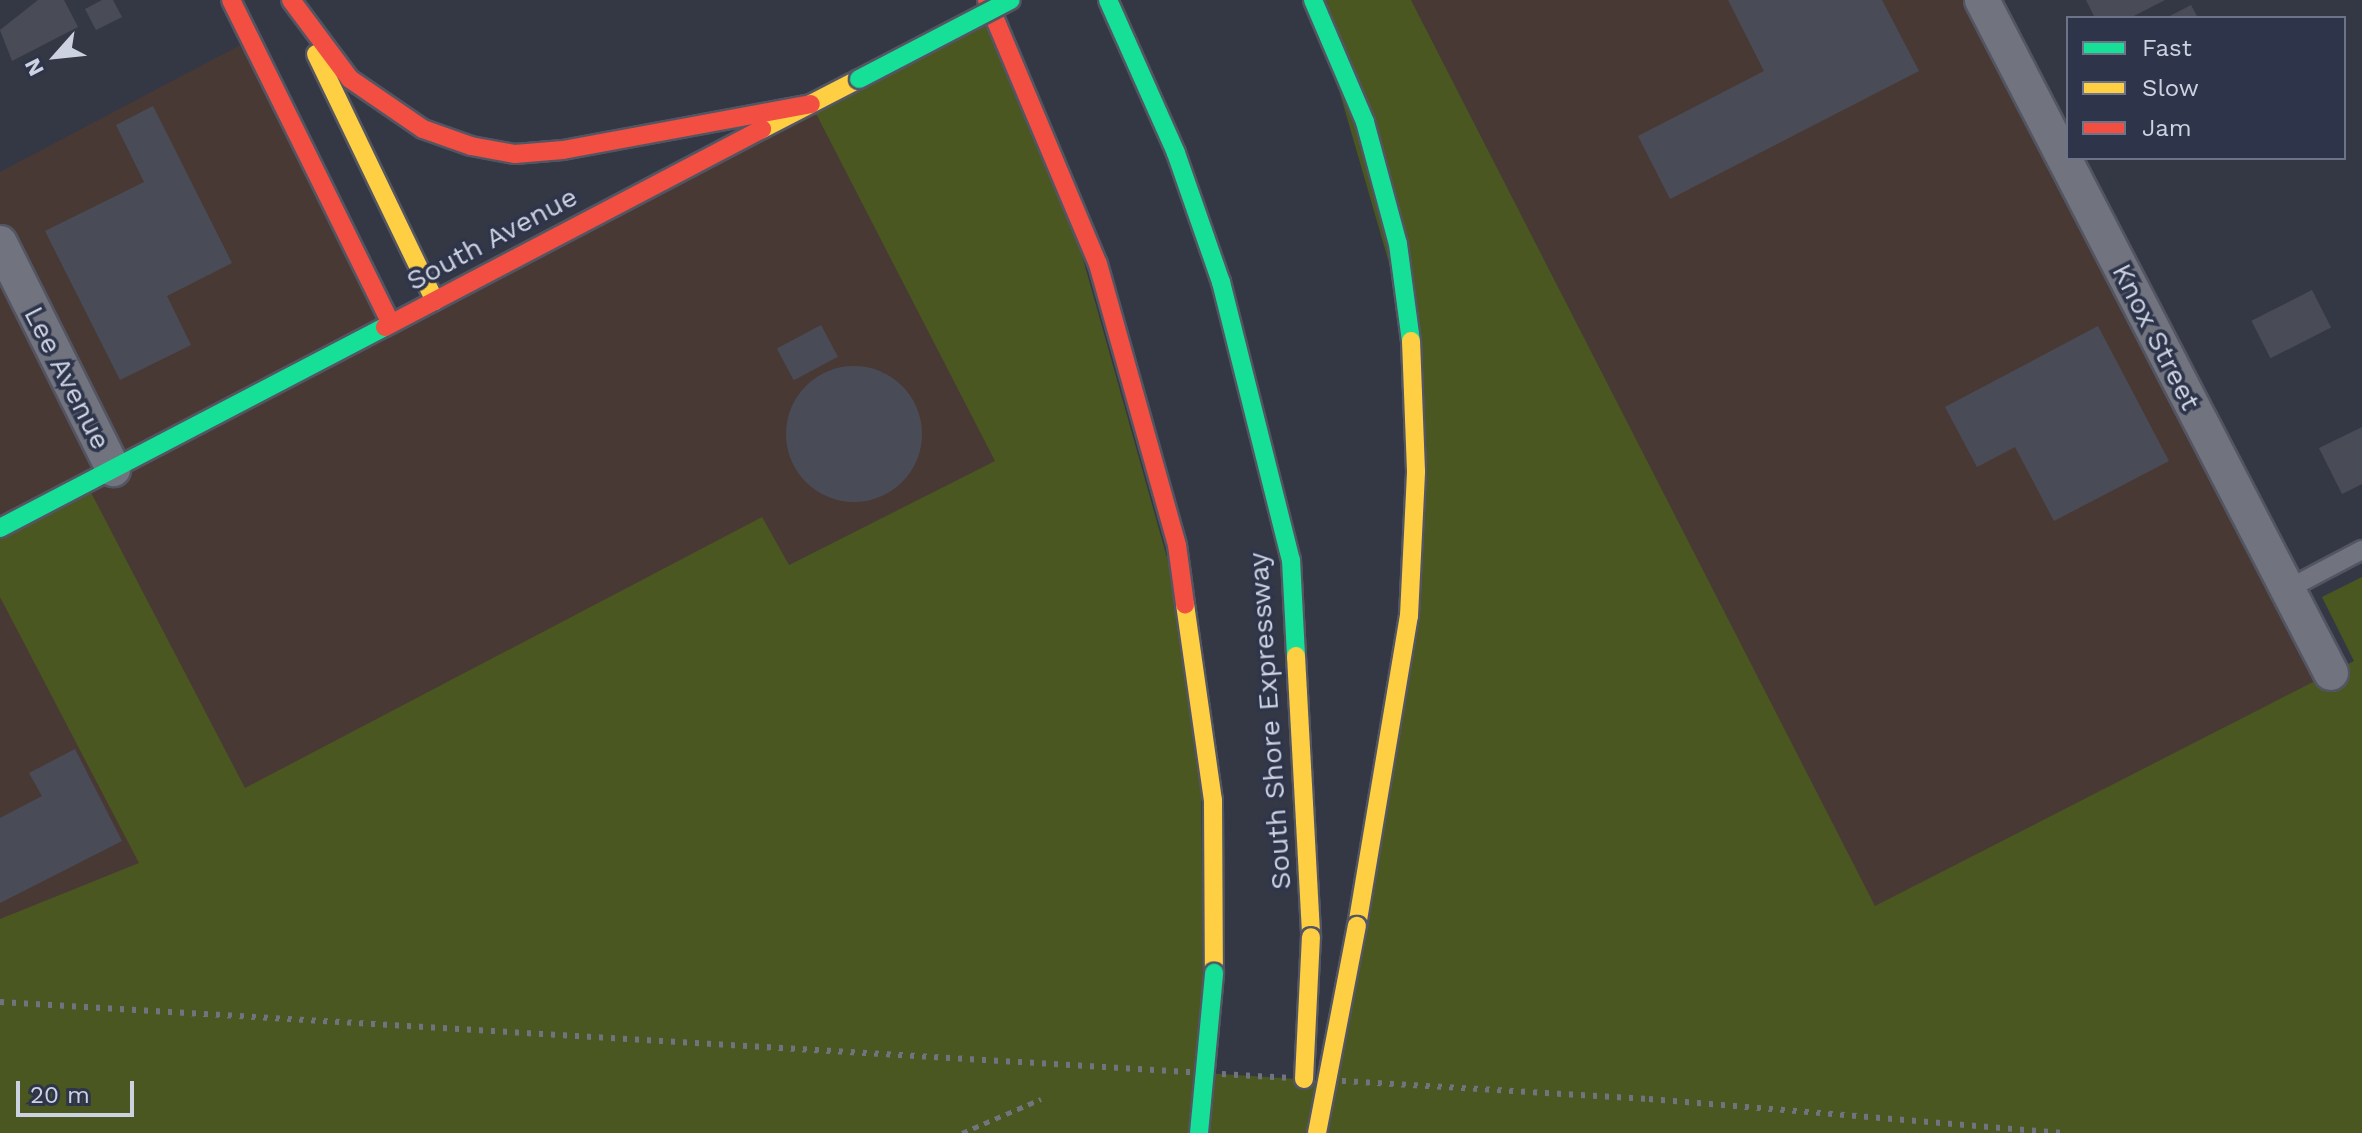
<!DOCTYPE html>
<html>
<head>
<meta charset="utf-8">
<style>
	body { margin:0 }
	#map { position:relative; width:2362px; height:1133px; overflow:hidden; background:#343845; font-family:"Work Sans",sans-serif }
	div>[style] { position:absolute }
	[style*='--x'] { left:calc(var(--x)*1px); top:calc(var(--y)*1px); width:calc(var(--w)*1px); rotate:calc(var(--a)*1deg) }
	.commercial>* { inset:0; background:#493935 }
	.green>* { inset:0; background:#4a5720 }
	.building>* { inset:0; background:#494c56; transform-origin:0 0 }
	.round { border-radius:50% }
	.path>* { height:5px; margin-top:-2.5px; transform-origin:0; background:repeating-linear-gradient(90deg,#73757e 0 6px,transparent 0 12px) }
	.roads { filter:drop-shadow(2px 0 #535662) drop-shadow(-2px 0 #535662) drop-shadow(0 2px #535662) drop-shadow(0 -2px #535662) }
	.lane>* { height:18px; margin:-9px; padding:0 9px; transform-origin:9px; border-radius:9px; background:#71747f }
	.street>* { height:34px; margin:-17px; padding:0 17px; transform-origin:17px; border-radius:17px; background:#71747f }
	.fast>* { height:18px; margin:-9px; padding:0 9px; transform-origin:9px; border-radius:9px; background:#16e098 }
	.slow>* { height:18px; margin:-9px; padding:0 9px; transform-origin:9px; border-radius:9px; background:#ffcf43 }
	.jam>* { height:18px; margin:-9px; padding:0 9px; transform-origin:9px; border-radius:9px; background:#f24e42 }
	.rail>* { height:6px; margin-top:-3px; transform-origin:0; background:repeating-linear-gradient(90deg,#71747f 0 4px,transparent 0 12px) }
	.bridges { filter:drop-shadow(2px 0 #535662) drop-shadow(-2px 0 #535662) drop-shadow(0 2px #535662) drop-shadow(0 -2px #535662) }
	.fast-bridge>* { height:18px; margin:-9px; padding:0 9px; transform-origin:9px; border-radius:9px; background:#16e098 }
	.slow-bridge>* { height:18px; margin:-9px; padding:0 9px; transform-origin:9px; border-radius:9px; background:#ffcf43 }
	span { translate:-50% -50%; white-space:nowrap; text-align:center; line-height:1.15; -webkit-text-stroke:7px #2e354b; paint-order:stroke }
	.street-label { font-size:28px; color:#cdd2e0 }
	.legend { position:absolute; left:2066px; top:16px; width:280px; height:144px; box-sizing:border-box; background:#2e354b; border:2px solid #6e7487; margin:0; padding:10px 14px; list-style:none; font-size:24px; color:#cdd2e0 }
	.legend li { display:flex; align-items:center; gap:16px; height:40px }
	.legend b { width:40px; border:2px solid #6e7487 }
	.north { position:absolute; left:16px; top:16px; width:80px; height:80px; -webkit-text-stroke:6px #2e354b; paint-order:stroke; rotate:243deg; font-size:22px; font-weight:700; line-height:32px; text-align:center; color:#cdd2e0 }
	.north::after { content:''; display:block; margin:auto; width:28px; height:36px; background:#cdd2e0; clip-path:polygon(50% 0,100% 100%,50% 72%,0 100%) }
	.scale { position:absolute; left:16px; top:1081px; width:118px; height:36px; box-sizing:border-box; border:4px solid #cdd2e0; border-top:0; padding-left:10px; font-size:24px; line-height:28px; white-space:nowrap; color:#cdd2e0; -webkit-text-stroke:6px #2e354b; paint-order:stroke }
</style>
</head>
<body>
<div id="map">
	<div class="commercial">
		<i style="clip-path:polygon(1411px 0,1982px 0,2331px 673px,1875px 907px)"></i>
		<i style="clip-path:polygon(248px 41px,391px 323px,811px 104px,996px 461px,0 961px,0 172px)"></i>
	</div>
	<div class="green">
		<i style="clip-path:polygon(1313px 0,1411px 0,1875px 906px,2354px 661px,2322px 597px,2362px 577px,2362px 1133px,0 1133px,0 919px,139px 863px,0 597px,0 528px,86px 483px,245px 788px,762px 517px,789px 565px,995px 461px,811px 104px,980px 16px,1049px 138px,1200px 675px,1204px 1073px,1329px 1081px,1399px 709px,1411px 339px)"></i>
	</div>
	<div class="building">
		<i style="clip-path:polygon(38px 0,64px 0,78px 27px,12px 61px,0 30px)"></i>
		<i style="clip-path:polygon(102px 0,113px 0,122px 17px,96px 30px,85px 9px)"></i>
		<i style="clip-path:polygon(1728px 0,1882px 0,1919px 71px,1670px 199px,1638px 136px,1764px 71px)"></i>
		<i style="clip-path:polygon(2086px 0,2165px 0,2130px 18px,2095px 18px)"></i>
		<i style="clip-path:polygon(2191px 5px,2198px 18px,2166px 18px)"></i>
		<i style="clip-path:polygon(153px 106px,232px 263px,167px 296px,191px 345px,120px 380px,45px 231px,144px 182px,116px 125px)"></i>
		<i style="left:2312px;top:290px;width:42px;height:68px;rotate:63deg"></i>
		<i style="left:821px;top:325px;width:36px;height:50px;rotate:62deg"></i>
		<i style="clip-path:polygon(2098px 326px,2169px 461px,2054px 521px,2015px 447px,1977px 467px,1945px 407px)"></i>
		<i class="round" style="left:786px;top:366px;width:136px;height:136px"></i>
		<i style="clip-path:polygon(2362px 427px,2362px 484px,2342px 494px,2319px 448px)"></i>
		<i style="clip-path:polygon(75px 749px,122px 841px,0 903px,0 818px,42px 796px,29px 773px)"></i>
	</div>
	<div class="path">
		<i style="--x:962;--y:1133;--w:86;--a:-23.3"></i>
	</div>
	<div class="roads">
		<div class="lane">
			<i style="--x:2288;--y:589;--w:84;--a:-27.8"></i>
		</div>
		<div class="street">
			<i style="--x:1982;--y:0;--w:758;--a:62.59"></i>
			<i style="--x:0;--y:243;--w:253;--a:63.4"></i>
		</div>
		<div class="fast">
			<i style="--x:1108;--y:0;--w:167;--a:66"></i>
			<i style="--x:1176;--y:153;--w:137;--a:70.8"></i>
			<i style="--x:1221;--y:282;--w:287;--a:75.9"></i>
			<i style="--x:1291;--y:560;--w:96;--a:87"></i>
			<i style="--x:1313;--y:0;--w:133;--a:66.9"></i>
			<i style="--x:1365;--y:122;--w:126;--a:74.9"></i>
			<i style="--x:1398;--y:244;--w:98;--a:82.4"></i>
			<i style="--x:0;--y:528;--w:434;--a:-27.6"></i>
		</div>
		<div class="slow">
			<i style="--x:316;--y:54;--w:274;--a:64.3"></i>
			<i style="--x:762;--y:129;--w:109;--a:-27.3"></i>
			<i style="--x:1185;--y:604;--w:198;--a:81.9"></i>
			<i style="--x:1213;--y:800;--w:173;--a:89.7"></i>
			<i style="--x:1296;--y:656;--w:281;--a:86.9"></i>
			<i style="--x:1357;--y:926;--w:314;--a:-80.5"></i>
			<i style="--x:1409;--y:616;--w:145;--a:-87.2"></i>
			<i style="--x:1416;--y:471;--w:130;--a:-92.2"></i>
		</div>
		<div class="jam">
			<i style="--x:231;--y:0;--w:361;--a:63.7"></i>
			<i style="--x:291;--y:0;--w:99;--a:53.2"></i>
			<i style="--x:350;--y:79;--w:88;--a:34.4"></i>
			<i style="--x:423;--y:129;--w:51;--a:19.5"></i>
			<i style="--x:471;--y:146;--w:45;--a:10.3"></i>
			<i style="--x:515;--y:154;--w:48;--a:-4.8"></i>
			<i style="--x:563;--y:150;--w:252;--a:-10.5"></i>
			<i style="--x:987;--y:0;--w:286;--a:67.2"></i>
			<i style="--x:1098;--y:264;--w:292;--a:74.3"></i>
			<i style="--x:1177;--y:545;--w:60;--a:82.3"></i>
			<i style="--x:385;--y:327;--w:426;--a:-27.7"></i>
		</div>
	</div>
	<div class="rail">
		<i style="--x:0;--y:1002;--w:1652;--a:3.37"></i>
		<i style="--x:1649;--y:1099;--w:419;--a:4.7"></i>
	</div>
	<div class="bridges">
		<div class="fast-bridge">
			<i style="--x:859;--y:79;--w:171;--a:-27.5"></i>
			<i style="--x:1199;--y:1133;--w:161;--a:-84.6"></i>
		</div>
		<div class="slow-bridge">
			<i style="--x:1304;--y:1079;--w:142;--a:-87.2"></i>
			<i style="--x:1317;--y:1133;--w:211;--a:-79.1"></i>
		</div>
	</div>
	<div class="street-label">
		<span style="left:492px;top:239px;rotate:-28deg">South Avenue</span>
		<span style="left:2156px;top:337px;rotate:63deg">Knox Street</span>
		<span style="left:67px;top:378px;rotate:63deg">Lee Avenue</span>
		<span style="left:1270px;top:721px;rotate:-94deg">South Shore Expressway</span>
	</div>
	<ul class="legend">
	<li><b style="height:10px;background:#16e098"></b>Fast</li>
	<li><b style="height:10px;background:#ffcf43"></b>Slow</li>
	<li><b style="height:10px;background:#f24e42"></b>Jam</li>
	</ul>
	<div class="north">N</div>
	<div class="scale">20 m</div>
</div>
</body>
</html>
